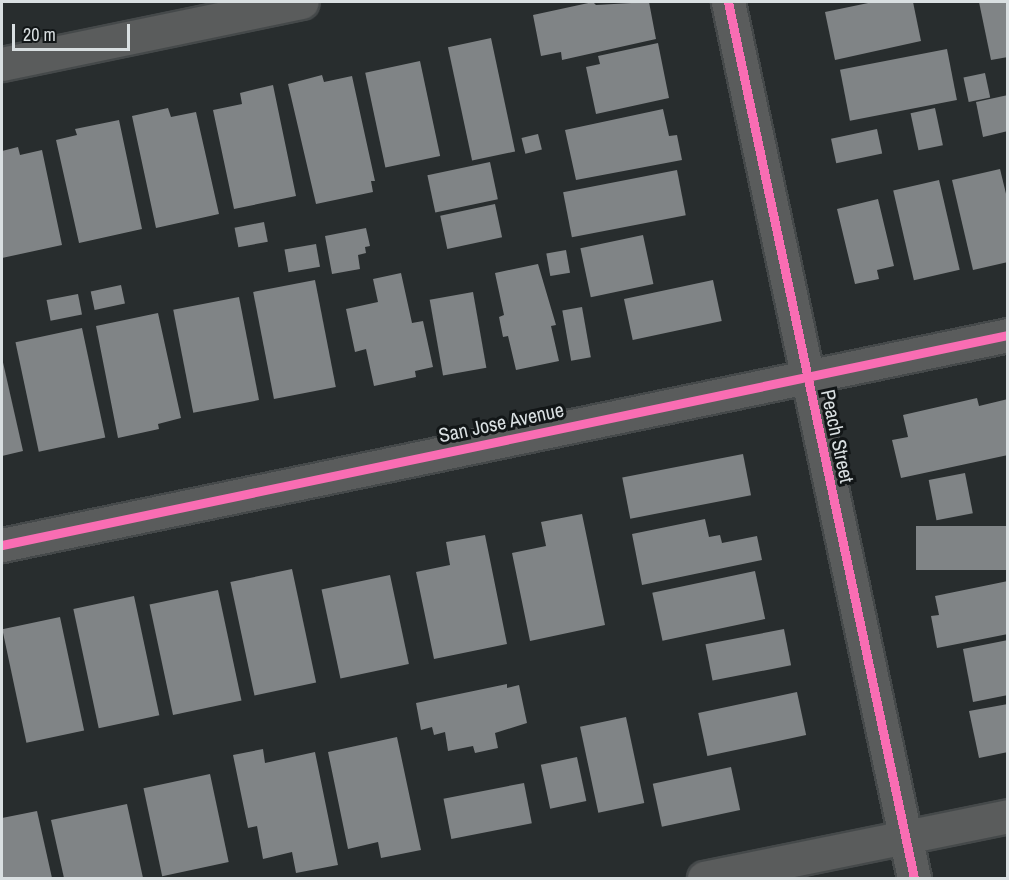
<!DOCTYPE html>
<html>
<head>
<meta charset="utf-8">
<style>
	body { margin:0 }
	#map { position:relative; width:1009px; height:880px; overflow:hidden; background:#282d2e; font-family:"Archivo Narrow",sans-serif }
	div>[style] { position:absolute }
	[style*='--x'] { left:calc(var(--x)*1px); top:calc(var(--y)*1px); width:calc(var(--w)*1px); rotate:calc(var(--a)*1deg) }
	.building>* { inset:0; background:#808486; transform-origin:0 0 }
	.roads { filter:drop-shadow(2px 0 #45494a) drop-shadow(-2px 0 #45494a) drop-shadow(0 2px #45494a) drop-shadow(0 -2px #45494a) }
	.minor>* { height:33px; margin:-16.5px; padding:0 16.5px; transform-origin:16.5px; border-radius:16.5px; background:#5a5c5c }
	.cycleway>* { height:9px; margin:-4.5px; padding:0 4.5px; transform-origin:4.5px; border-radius:4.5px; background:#f96db3 }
	span { translate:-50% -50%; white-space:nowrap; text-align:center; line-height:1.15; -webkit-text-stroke:6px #121617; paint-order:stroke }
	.street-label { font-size:20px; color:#d9dfe1 }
	.frame { position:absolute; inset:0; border:3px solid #d9dfe1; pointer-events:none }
	.scale { position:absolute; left:12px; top:24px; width:118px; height:27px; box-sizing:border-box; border:3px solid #d9dfe1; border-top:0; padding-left:8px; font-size:18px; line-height:21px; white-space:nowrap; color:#d9dfe1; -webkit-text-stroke:4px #121617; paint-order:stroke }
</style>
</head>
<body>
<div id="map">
	<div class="building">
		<i style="clip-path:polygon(593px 2px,596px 5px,649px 2px,656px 39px,562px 60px,561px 52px,541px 56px,533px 15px)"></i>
		<i style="clip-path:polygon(873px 2px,913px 2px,921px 41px,835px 60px,825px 12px)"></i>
		<i style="clip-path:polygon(979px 2px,1008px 2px,1008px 57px,991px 60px)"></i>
		<i style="left:491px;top:38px;width:116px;height:44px;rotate:78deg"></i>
		<i style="clip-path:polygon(658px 43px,669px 98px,596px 114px,586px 67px,600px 64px,598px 56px)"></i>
		<i style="left:947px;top:49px;width:52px;height:109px;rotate:79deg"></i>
		<i style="left:420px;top:61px;width:97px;height:56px;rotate:78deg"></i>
		<i style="left:985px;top:73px;width:25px;height:22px;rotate:78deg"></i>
		<i style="clip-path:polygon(322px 75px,324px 82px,352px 76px,375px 181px,371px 181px,373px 192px,316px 204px,288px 84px)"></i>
		<i style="clip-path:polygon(273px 85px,296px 196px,234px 209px,213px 110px,242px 104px,240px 93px)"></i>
		<i style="clip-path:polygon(1008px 95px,1008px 131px,983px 137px,976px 102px)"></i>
		<i style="clip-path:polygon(168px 108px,171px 117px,196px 112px,219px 214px,156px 228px,132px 116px)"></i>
		<i style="left:935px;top:108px;width:38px;height:25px;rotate:78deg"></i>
		<i style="clip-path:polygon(663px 109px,669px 136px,677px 135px,682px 160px,576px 180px,565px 130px)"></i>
		<i style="clip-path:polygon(119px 120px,142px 229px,79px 243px,56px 140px,77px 135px,75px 129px)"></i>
		<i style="left:877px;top:129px;width:25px;height:47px;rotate:78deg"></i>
		<i style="left:538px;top:134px;width:16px;height:17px;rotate:76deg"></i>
		<i style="clip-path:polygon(18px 147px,20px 155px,42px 150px,62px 245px,2px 258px,2px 151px)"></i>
		<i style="left:490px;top:162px;width:38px;height:64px;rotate:78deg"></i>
		<i style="clip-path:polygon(1000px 169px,1008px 202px,1008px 262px,973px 270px,952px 180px)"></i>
		<i style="left:677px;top:170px;width:46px;height:116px;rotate:79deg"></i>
		<i style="left:939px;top:180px;width:92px;height:47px;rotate:77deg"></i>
		<i style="clip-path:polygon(878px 199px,894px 266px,877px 270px,879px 279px,855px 284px,837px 209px)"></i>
		<i style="left:495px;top:204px;width:34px;height:56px;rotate:78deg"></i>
		<i style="left:264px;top:222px;width:20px;height:30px;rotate:79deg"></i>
		<i style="clip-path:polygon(366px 228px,370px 246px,365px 247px,366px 253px,358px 255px,360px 269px,332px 274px,325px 236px)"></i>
		<i style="left:643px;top:235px;width:50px;height:64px;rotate:78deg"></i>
		<i style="left:316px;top:244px;width:23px;height:32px;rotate:80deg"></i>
		<i style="left:566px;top:250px;width:23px;height:20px;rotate:80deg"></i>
		<i style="clip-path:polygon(538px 264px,556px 325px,551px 326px,559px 361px,516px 370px,508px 336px,503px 337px,499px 317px,504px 315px,495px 273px)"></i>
		<i style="clip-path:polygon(401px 273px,412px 323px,423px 321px,433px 367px,415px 371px,416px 377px,374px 386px,366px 349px,355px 352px,346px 309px,378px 302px,373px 279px)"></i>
		<i style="left:315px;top:280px;width:109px;height:63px;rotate:79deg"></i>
		<i style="left:713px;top:280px;width:42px;height:91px;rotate:78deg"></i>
		<i style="left:121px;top:285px;width:19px;height:31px;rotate:78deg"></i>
		<i style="left:473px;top:292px;width:77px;height:44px;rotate:80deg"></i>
		<i style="left:78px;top:294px;width:21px;height:32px;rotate:79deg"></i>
		<i style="left:239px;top:297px;width:105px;height:67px;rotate:79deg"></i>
		<i style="left:582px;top:307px;width:51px;height:20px;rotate:80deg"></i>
		<i style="clip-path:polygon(158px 313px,181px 418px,158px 424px,159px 429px,118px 438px,96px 326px)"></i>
		<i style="left:82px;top:328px;width:112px;height:68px;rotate:78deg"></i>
		<i style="clip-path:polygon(2px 358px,23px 451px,2px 456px)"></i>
		<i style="clip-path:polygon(977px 398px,979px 406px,1008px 399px,1008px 455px,901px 478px,892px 440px,908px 437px,903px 415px)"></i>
		<i style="left:743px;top:454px;width:42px;height:123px;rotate:79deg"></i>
		<i style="left:965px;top:473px;width:41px;height:37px;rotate:79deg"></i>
		<i style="clip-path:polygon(582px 514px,605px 625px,530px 641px,512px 553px,546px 546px,541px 522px)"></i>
		<i style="clip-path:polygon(705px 519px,709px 537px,720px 535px,722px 543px,757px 536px,762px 560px,642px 585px,632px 534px)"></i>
		<i style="left:1008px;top:526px;width:44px;height:92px;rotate:90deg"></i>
		<i style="clip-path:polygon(485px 535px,507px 644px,434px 659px,416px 572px,450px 565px,446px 542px)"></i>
		<i style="left:292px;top:569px;width:116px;height:63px;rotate:78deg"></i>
		<i style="left:755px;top:571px;width:49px;height:105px;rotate:78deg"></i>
		<i style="left:390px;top:575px;width:91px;height:70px;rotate:78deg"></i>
		<i style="clip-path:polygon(1008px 581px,1008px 634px,937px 648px,931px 616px,939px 615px,935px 596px)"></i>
		<i style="left:218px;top:590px;width:113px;height:70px;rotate:78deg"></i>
		<i style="left:134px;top:596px;width:122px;height:62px;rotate:78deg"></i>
		<i style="left:60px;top:617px;width:116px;height:59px;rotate:78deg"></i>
		<i style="left:784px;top:629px;width:37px;height:80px;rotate:79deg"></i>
		<i style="clip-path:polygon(1008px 640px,1008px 695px,973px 702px,963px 649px)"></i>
		<i style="clip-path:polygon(507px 684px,507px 688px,519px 685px,527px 723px,495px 733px,498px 748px,475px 753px,473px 746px,448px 751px,445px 732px,434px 735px,432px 727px,421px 730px,416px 703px)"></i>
		<i style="left:797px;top:692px;width:44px;height:101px;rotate:78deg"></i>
		<i style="clip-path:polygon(1008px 704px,1008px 752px,979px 758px,969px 711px)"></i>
		<i style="left:626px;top:717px;width:88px;height:47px;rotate:78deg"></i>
		<i style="clip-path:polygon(397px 737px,421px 850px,381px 858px,378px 842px,348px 849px,328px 752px)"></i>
		<i style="clip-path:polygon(263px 749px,265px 763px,315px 752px,338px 865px,296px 873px,292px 852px,263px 859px,257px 826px,248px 828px,233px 755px)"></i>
		<i style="left:577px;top:757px;width:45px;height:37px;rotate:78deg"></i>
		<i style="left:731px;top:767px;width:44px;height:80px;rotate:78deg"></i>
		<i style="left:210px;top:774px;width:90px;height:68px;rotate:78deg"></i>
		<i style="left:524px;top:783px;width:41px;height:82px;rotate:79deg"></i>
		<i style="clip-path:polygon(127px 804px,143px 878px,64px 878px,51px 820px)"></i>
		<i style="clip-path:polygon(37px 811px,52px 878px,2px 878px,2px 818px)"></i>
	</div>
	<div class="roads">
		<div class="minor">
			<i style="--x:728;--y:2;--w:896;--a:78.01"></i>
			<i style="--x:2;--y:64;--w:306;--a:-11.7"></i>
			<i style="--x:2;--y:545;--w:1028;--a:-11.79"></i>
			<i style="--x:704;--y:878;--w:310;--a:-11.5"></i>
		</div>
	</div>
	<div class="cycleway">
		<i style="--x:728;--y:2;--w:896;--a:78.01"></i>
		<i style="--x:2;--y:545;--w:1028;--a:-11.79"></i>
	</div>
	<div class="street-label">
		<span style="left:501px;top:422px;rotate:-12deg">San Jose Avenue</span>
		<span style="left:838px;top:436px;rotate:78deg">Peach Street</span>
	</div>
	<div class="frame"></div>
	<div class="scale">20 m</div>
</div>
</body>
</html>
